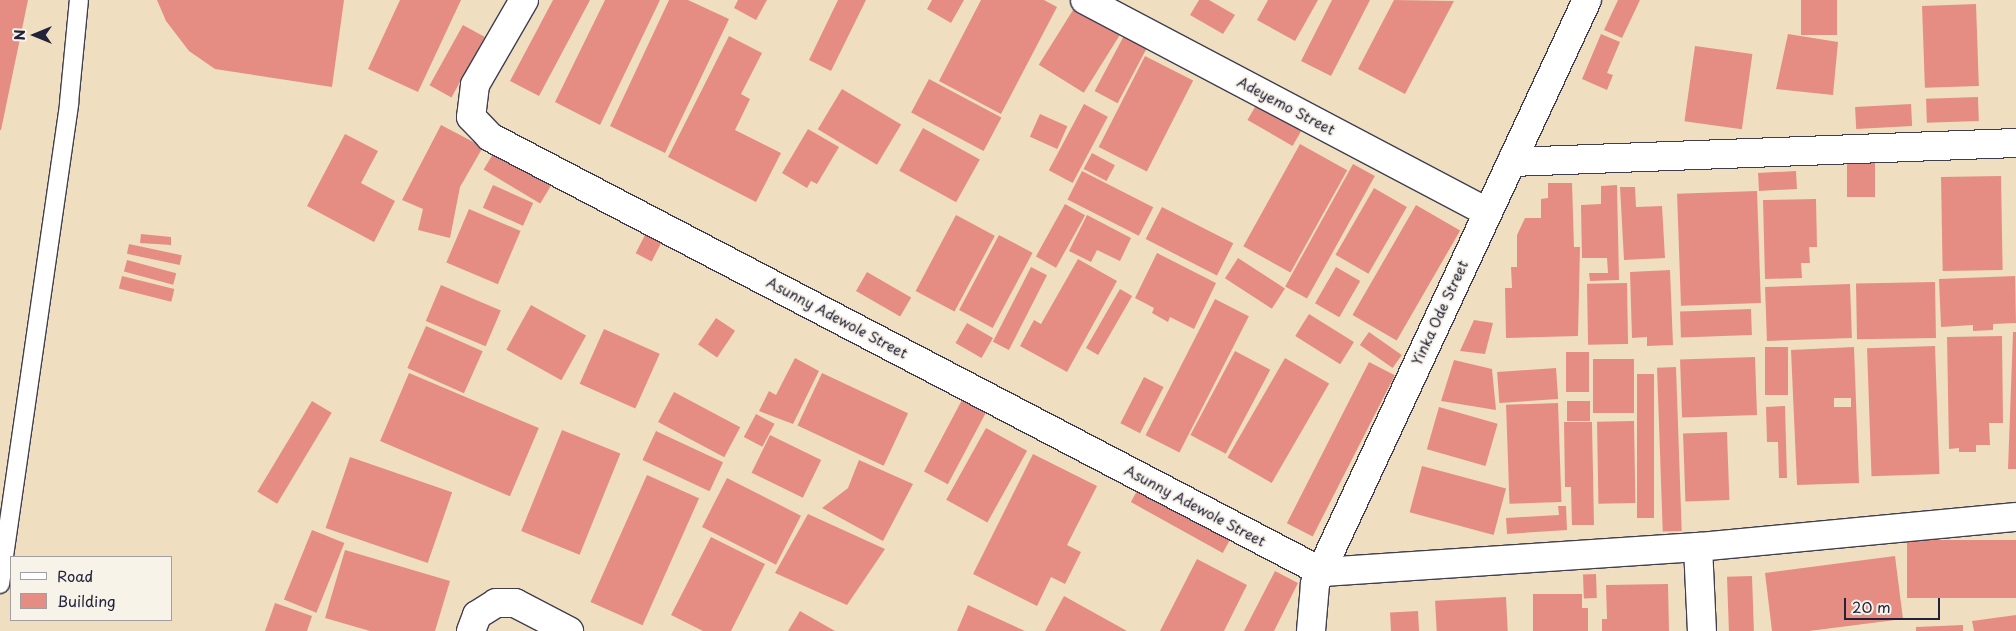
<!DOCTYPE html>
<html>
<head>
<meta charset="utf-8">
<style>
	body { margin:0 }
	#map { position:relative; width:2016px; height:631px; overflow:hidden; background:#efdfc0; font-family:"Playpen Sans",sans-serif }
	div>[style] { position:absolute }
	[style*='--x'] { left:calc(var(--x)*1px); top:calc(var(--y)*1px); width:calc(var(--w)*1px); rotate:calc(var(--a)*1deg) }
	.building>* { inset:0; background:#e68d83; transform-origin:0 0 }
	.roads { filter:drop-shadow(1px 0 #413e4f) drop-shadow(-1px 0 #413e4f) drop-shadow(0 1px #413e4f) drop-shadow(0 -1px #413e4f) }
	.lane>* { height:18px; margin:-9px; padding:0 9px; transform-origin:9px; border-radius:9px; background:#fff }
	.street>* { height:28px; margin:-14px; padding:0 14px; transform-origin:14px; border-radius:14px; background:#fff }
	span { translate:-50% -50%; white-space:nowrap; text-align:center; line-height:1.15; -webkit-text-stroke:4px #f7f3e8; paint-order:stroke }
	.street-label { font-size:14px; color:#22223b }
	.legend { position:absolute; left:10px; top:556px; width:162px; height:65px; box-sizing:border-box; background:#f7f3e8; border:1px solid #a29fa3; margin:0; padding:6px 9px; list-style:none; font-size:15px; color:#22223b }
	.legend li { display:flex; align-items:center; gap:10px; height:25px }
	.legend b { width:25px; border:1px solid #a29fa3 }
	.north { position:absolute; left:10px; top:10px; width:50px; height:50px; -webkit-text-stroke:4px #f7f3e8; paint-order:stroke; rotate:270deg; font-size:14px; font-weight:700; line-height:20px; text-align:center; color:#22223b }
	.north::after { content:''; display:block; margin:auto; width:18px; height:22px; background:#22223b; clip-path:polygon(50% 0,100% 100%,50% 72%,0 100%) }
	.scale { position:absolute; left:1844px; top:598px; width:96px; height:22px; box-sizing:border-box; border:2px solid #22223b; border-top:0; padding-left:6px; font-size:15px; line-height:18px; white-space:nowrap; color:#22223b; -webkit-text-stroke:4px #f7f3e8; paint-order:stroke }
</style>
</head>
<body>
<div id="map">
	<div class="building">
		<i style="clip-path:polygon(0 0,28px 0,1px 130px,0 130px)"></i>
		<i style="clip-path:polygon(157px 0,344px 0,332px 87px,215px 69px,189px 51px,166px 21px)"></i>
		<i style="clip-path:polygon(400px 0,461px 0,418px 92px,368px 69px)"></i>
		<i style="clip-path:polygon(553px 0,590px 0,539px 96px,510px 81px)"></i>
		<i style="clip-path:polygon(605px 0,660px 0,600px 125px,555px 102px)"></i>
		<i style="clip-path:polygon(669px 0,688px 0,729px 19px,665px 153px,610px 126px)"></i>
		<i style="clip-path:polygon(738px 0,767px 0,756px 20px,734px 8px)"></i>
		<i style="clip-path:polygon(838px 0,866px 0,831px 71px,809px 60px)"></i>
		<i style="clip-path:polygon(932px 0,964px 0,951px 23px,927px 9px)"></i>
		<i style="clip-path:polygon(981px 0,1044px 0,1057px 7px,1001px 114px,939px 81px)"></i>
		<i style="clip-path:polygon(1199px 0,1209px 0,1235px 15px,1223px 34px,1190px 15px)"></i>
		<i style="clip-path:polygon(1268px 0,1318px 0,1295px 41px,1257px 20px)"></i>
		<i style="clip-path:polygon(1332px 0,1370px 0,1331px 76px,1301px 61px)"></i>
		<i style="clip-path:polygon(1394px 0,1454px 1px,1405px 94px,1358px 69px)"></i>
		<i style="clip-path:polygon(1618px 0,1640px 0,1622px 38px,1604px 30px)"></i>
		<i style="left:1801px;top:0;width:36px;height:35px"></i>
		<i style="left:1078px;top:2px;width:53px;height:74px;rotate:32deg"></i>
		<i style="left:1976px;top:4px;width:82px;height:54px;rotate:88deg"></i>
		<i style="left:463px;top:25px;width:25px;height:69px;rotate:29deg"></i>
		<i style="left:1127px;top:30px;width:26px;height:69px;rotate:28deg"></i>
		<i style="clip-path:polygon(1601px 34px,1620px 42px,1607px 73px,1613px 75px,1607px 90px,1582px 79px)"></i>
		<i style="clip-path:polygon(1788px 34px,1838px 42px,1833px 95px,1776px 89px)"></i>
		<i style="clip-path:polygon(729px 36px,762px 53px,741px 94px,750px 99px,735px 130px,781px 153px,756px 202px,668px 157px)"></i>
		<i style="left:1695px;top:46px;width:58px;height:76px;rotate:8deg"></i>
		<i style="left:1145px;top:56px;width:54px;height:102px;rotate:27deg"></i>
		<i style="left:929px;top:79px;width:82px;height:38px;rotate:28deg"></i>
		<i style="left:842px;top:89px;width:69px;height:47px;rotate:31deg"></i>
		<i style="left:1978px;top:97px;width:24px;height:52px;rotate:88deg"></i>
		<i style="left:1259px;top:100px;width:52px;height:23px;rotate:30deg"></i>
		<i style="left:1084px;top:104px;width:27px;height:75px;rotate:28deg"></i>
		<i style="left:1911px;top:104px;width:22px;height:56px;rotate:87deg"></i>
		<i style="left:1040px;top:114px;width:30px;height:25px;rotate:24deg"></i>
		<i style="clip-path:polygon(441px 125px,483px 147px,460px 187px,450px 238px,418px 230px,423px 209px,402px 200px)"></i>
		<i style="left:923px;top:128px;width:65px;height:49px;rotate:29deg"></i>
		<i style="clip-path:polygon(808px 129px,839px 147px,817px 184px,811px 181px,807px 188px,782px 173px)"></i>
		<i style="clip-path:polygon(345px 134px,378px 151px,361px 183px,395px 201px,374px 242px,307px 206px)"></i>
		<i style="left:1300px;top:144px;width:54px;height:117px;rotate:29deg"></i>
		<i style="left:496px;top:149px;width:66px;height:24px;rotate:31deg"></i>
		<i style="left:1092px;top:153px;width:26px;height:18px;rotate:28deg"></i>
		<i style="left:1847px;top:163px;width:28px;height:34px"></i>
		<i style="left:1353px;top:164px;width:25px;height:140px;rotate:29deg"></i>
		<i style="left:1082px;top:171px;width:80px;height:32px;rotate:27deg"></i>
		<i style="left:1796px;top:171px;width:18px;height:38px;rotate:87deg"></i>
		<i style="left:2001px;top:176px;width:94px;height:60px;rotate:89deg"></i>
		<i style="clip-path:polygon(1548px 183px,1572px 183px,1574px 247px,1580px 247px,1578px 336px,1506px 338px,1505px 288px,1512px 288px,1511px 267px,1517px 267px,1517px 235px,1525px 218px,1541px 218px,1541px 199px,1548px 198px)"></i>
		<i style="left:493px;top:185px;width:44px;height:25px;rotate:24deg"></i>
		<i style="clip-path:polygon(1617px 185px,1619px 280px,1590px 281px,1589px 273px,1608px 273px,1607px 258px,1582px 258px,1581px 205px,1601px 204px,1601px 186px)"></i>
		<i style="clip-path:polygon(1620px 187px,1635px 187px,1636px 207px,1662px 206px,1665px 258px,1624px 260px)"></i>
		<i style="left:1374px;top:188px;width:38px;height:77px;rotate:30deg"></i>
		<i style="left:1757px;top:191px;width:112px;height:80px;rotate:88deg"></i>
		<i style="clip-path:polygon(1816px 199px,1817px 247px,1809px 247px,1810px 263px,1801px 263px,1802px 278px,1765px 279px,1763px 200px)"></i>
		<i style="left:1065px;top:204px;width:23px;height:60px;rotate:29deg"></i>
		<i style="left:1416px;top:205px;width:51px;height:127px;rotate:30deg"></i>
		<i style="left:1162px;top:207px;width:80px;height:36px;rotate:27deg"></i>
		<i style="left:469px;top:209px;width:56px;height:58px;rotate:23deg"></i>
		<i style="left:956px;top:215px;width:44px;height:86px;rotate:28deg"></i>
		<i style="clip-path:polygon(1087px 215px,1131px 238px,1120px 261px,1097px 250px,1091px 262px,1069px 251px)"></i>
		<i style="left:647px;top:231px;width:18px;height:25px;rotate:27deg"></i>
		<i style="clip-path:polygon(141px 234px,171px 237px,171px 245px,140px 243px)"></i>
		<i style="left:999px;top:235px;width:38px;height:85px;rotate:28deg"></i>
		<i style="left:129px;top:244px;width:54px;height:10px;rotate:12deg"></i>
		<i style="clip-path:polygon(1157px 253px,1216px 283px,1194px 329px,1170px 317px,1168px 322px,1152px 313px,1154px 308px,1135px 298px)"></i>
		<i style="left:1238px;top:258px;width:56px;height:24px;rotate:33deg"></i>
		<i style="clip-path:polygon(1078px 259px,1117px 281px,1067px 372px,1020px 346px,1034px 320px,1041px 324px)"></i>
		<i style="left:127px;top:260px;width:51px;height:12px;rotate:15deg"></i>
		<i style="left:1031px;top:267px;width:18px;height:84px;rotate:27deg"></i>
		<i style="left:1336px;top:267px;width:28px;height:42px;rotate:30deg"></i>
		<i style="clip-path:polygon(1670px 270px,1673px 345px,1647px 346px,1647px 337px,1632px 338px,1630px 272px)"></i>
		<i style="left:867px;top:272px;width:51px;height:22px;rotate:30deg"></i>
		<i style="left:122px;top:276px;width:54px;height:13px;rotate:14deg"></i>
		<i style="clip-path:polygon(2015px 276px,2016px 323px,1993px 324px,1993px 330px,1973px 331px,1973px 325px,1941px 327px,1939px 279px)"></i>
		<i style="left:1935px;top:282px;width:56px;height:79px;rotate:89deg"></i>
		<i style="left:1627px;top:283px;width:61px;height:40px;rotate:89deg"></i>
		<i style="left:1850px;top:284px;width:54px;height:85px;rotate:88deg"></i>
		<i style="left:441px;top:285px;width:65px;height:39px;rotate:23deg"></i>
		<i style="left:1120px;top:289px;width:14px;height:68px;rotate:30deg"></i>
		<i style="left:1215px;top:299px;width:38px;height:153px;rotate:27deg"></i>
		<i style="left:531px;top:305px;width:63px;height:51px;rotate:29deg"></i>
		<i style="left:1751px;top:309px;width:26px;height:71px;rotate:88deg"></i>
		<i style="left:1309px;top:314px;width:53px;height:26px;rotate:32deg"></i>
		<i style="left:716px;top:318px;width:23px;height:32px;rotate:34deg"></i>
		<i style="clip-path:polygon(1474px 320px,1493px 323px,1485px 354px,1460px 351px)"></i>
		<i style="left:967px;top:323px;width:30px;height:23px;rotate:30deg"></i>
		<i style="left:426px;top:326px;width:62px;height:46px;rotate:24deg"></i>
		<i style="left:604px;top:329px;width:61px;height:60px;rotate:24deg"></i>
		<i style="left:1369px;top:332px;width:40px;height:16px;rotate:35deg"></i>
		<i style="clip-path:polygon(2013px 332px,2016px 332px,2016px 469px,2008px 469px)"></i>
		<i style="clip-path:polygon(2002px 336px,2003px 423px,1989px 423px,1990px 445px,1976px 445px,1976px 452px,1959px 452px,1959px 448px,1949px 449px,1947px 337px)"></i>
		<i style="left:1935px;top:346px;width:128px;height:68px;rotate:88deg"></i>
		<i style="left:1765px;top:347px;width:23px;height:48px"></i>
		<i style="clip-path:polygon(evenodd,1854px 347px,1859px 483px,1797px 485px,1791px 350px,1854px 347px,1834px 398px,1851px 398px,1851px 407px,1834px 407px,1834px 398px)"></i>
		<i style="left:1235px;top:351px;width:40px;height:95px;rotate:28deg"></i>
		<i style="left:1566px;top:352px;width:23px;height:40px"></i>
		<i style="left:1755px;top:357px;width:58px;height:75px;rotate:88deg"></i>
		<i style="clip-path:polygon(795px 358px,819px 371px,793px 424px,759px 411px,769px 391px,776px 395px)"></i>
		<i style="left:1285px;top:358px;width:51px;height:115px;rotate:30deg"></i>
		<i style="left:1593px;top:359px;width:41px;height:54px"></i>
		<i style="clip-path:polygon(1454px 360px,1492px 369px,1496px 410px,1441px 401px)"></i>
		<i style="left:1369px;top:362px;width:29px;height:181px;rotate:27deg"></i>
		<i style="left:1676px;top:367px;width:164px;height:19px;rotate:88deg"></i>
		<i style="left:1556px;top:368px;width:31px;height:59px;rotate:86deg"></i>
		<i style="left:409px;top:373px;width:141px;height:74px;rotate:23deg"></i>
		<i style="left:822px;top:373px;width:95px;height:58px;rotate:25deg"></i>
		<i style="left:1654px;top:374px;width:144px;height:17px;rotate:90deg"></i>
		<i style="left:1144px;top:377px;width:22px;height:52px;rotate:27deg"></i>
		<i style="left:674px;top:392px;width:75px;height:34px;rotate:28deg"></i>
		<i style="left:962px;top:400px;width:27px;height:81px;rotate:28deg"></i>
		<i style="left:312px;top:401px;width:23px;height:106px;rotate:31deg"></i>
		<i style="left:1567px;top:401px;width:23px;height:20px"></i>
		<i style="left:1558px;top:403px;width:99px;height:52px;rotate:88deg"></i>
		<i style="clip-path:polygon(1785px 406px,1787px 478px,1779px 478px,1778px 442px,1767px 442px,1766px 407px)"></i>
		<i style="left:1439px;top:407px;width:61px;height:44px;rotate:16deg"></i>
		<i style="left:756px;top:414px;width:21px;height:26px;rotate:28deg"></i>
		<i style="left:1634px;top:421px;width:82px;height:37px;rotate:89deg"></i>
		<i style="clip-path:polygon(1564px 422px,1592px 422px,1594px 525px,1572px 525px,1571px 487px,1565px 487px)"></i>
		<i style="left:986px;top:428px;width:47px;height:82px;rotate:29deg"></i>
		<i style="left:562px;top:430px;width:63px;height:109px;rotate:22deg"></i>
		<i style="left:656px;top:431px;width:74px;height:32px;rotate:25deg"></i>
		<i style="left:1727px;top:432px;width:68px;height:44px;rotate:88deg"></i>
		<i style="left:770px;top:435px;width:57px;height:42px;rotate:26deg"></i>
		<i style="clip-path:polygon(1033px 454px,1097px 486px,1067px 545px,1081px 552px,1065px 584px,1051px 577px,1037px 606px,973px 574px)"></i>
		<i style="left:350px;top:457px;width:108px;height:75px;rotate:19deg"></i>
		<i style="clip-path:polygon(859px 460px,913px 484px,883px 541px,822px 508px,848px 488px)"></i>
		<i style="left:1422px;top:466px;width:87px;height:48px;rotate:15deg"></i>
		<i style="left:647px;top:475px;width:57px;height:139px;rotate:24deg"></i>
		<i style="left:727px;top:478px;width:83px;height:55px;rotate:27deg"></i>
		<i style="left:1142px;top:482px;width:105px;height:23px;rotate:29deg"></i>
		<i style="clip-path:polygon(1558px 506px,1566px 506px,1567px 530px,1507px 534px,1506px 518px,1559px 515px)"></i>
		<i style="clip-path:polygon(808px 514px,885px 549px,847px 605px,775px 573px)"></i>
		<i style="left:312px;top:530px;width:35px;height:75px;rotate:22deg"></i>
		<i style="clip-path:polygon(711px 537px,765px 564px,731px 631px,703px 631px,671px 615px)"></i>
		<i style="left:2016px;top:540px;width:58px;height:109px;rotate:90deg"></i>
		<i style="clip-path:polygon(345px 550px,450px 581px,435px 631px,370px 631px,325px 618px)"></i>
		<i style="clip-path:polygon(1895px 556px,1903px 619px,1809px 631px,1772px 631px,1765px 573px)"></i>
		<i style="clip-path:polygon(1197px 559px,1247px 585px,1224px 631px,1160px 631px)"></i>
		<i style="clip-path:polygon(1275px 571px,1298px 583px,1274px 631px,1244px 631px)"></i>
		<i style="left:1596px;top:574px;width:24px;height:13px;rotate:88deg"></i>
		<i style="left:1752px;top:576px;width:55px;height:25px;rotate:88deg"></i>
		<i style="clip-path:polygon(1668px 584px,1669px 631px,1602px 631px,1602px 619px,1607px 619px,1606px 585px)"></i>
		<i style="clip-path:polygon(1533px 594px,1582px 594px,1582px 608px,1588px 608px,1588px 631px,1533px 631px)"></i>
		<i style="clip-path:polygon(1064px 596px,1127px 631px,1045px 631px)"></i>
		<i style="left:1506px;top:597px;width:34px;height:71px;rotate:87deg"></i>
		<i style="clip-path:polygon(275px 603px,312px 616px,307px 631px,265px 631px)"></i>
		<i style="clip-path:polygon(968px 605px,1025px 631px,957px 631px)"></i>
		<i style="clip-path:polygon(800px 611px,835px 631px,788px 631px)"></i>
		<i style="left:1418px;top:611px;width:20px;height:28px;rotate:87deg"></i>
		<i style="clip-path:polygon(2016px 615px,2016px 631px,1974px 631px,1972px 621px)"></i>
		<i style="clip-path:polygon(1963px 625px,1963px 631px,1916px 631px,1916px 627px)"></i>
	</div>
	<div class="roads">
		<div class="lane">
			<i style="--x:0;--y:584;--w:486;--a:-81.8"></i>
			<i style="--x:69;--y:103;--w:103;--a:-84.5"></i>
		</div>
		<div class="street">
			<i style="--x:524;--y:0;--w:98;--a:120"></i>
			<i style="--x:475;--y:85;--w:32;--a:97"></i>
			<i style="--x:471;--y:117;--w:28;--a:46"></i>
			<i style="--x:490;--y:137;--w:939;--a:27.6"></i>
			<i style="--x:1322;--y:572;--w:377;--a:-3.8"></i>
			<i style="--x:1698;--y:547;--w:319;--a:-5.4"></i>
			<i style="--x:1085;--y:0;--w:454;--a:27.8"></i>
			<i style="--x:1512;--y:162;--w:504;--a:-2.16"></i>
			<i style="--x:1698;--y:547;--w:84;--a:87.3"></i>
			<i style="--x:471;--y:631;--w:17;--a:-69"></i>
			<i style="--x:477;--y:615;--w:22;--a:-32"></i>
			<i style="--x:496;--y:603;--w:19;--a:0"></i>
			<i style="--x:515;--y:603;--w:61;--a:27.4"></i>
			<i style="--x:1311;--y:631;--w:47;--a:-85.1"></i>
			<i style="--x:1315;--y:584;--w:644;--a:-65.03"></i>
		</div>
	</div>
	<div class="street-label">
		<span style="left:1286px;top:106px;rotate:28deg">Adeyemo Street</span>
		<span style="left:1440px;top:313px;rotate:-65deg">Yinka Ode Street</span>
		<span style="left:837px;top:318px;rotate:28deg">Asunny Adewole Street</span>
		<span style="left:1195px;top:506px;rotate:28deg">Asunny Adewole Street</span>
	</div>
	<ul class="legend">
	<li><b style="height:6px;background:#fff"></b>Road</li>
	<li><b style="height:14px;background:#e68d83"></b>Building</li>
	</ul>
	<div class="north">N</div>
	<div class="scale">20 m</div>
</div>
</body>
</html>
